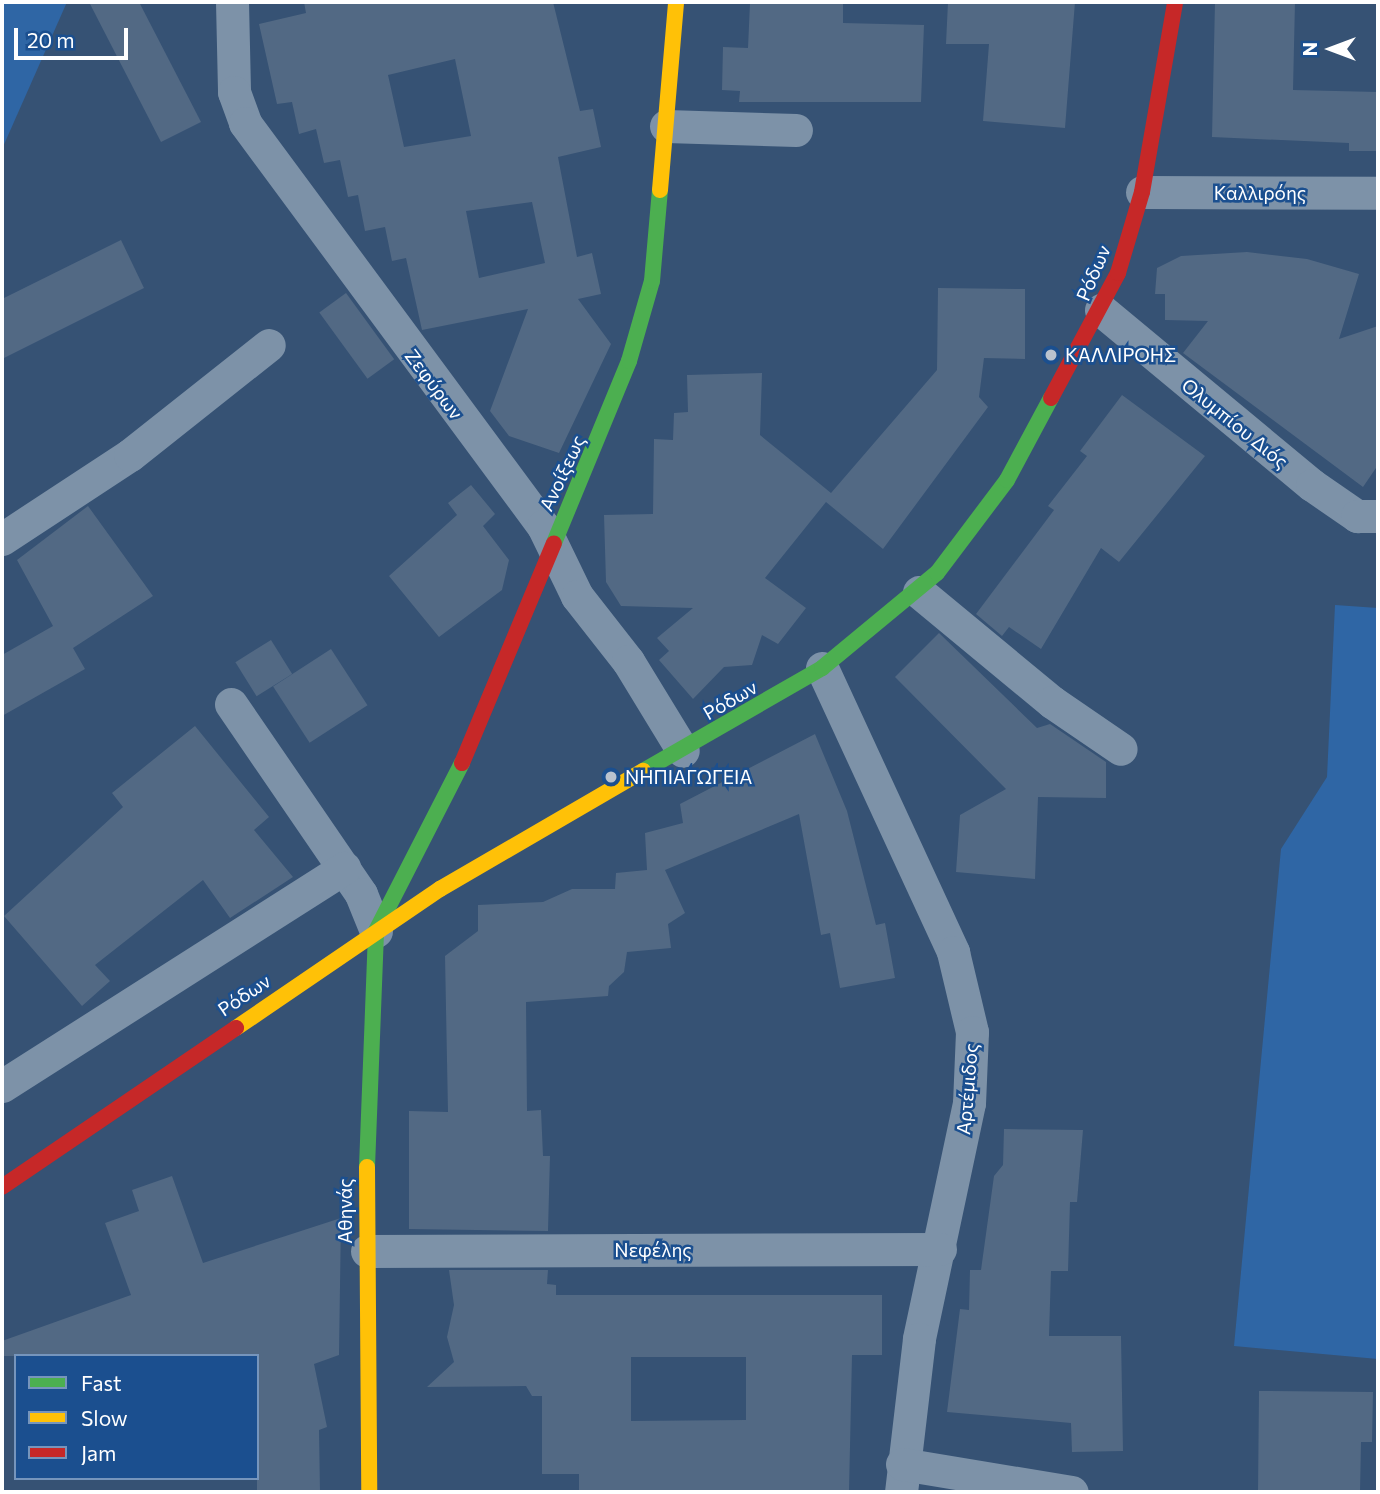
<!DOCTYPE html>
<html>
<head>
<meta charset="utf-8">
<style>
	body { margin:0 }
	#map { position:relative; width:1380px; height:1494px; overflow:hidden; background:#365274; font-family:Commissioner,sans-serif }
	div>[style] { position:absolute }
	[style*='--x'] { left:calc(var(--x)*1px); top:calc(var(--y)*1px); width:calc(var(--w)*1px); rotate:calc(var(--a)*1deg) }
	.green>* { inset:0; background:#2f66a5 }
	.building>* { inset:0; background:#526984; transform-origin:0 0 }
	.street>* { height:33px; margin:-16.5px; padding:0 16.5px; transform-origin:16.5px; border-radius:16.5px; background:#7d92a8 }
	.fast>* { height:16px; margin:-8px; padding:0 8px; transform-origin:8px; border-radius:8px; background:#4caf50 }
	.slow>* { height:16px; margin:-8px; padding:0 8px; transform-origin:8px; border-radius:8px; background:#ffc107 }
	.jam>* { height:16px; margin:-8px; padding:0 8px; transform-origin:8px; border-radius:8px; background:#c62828 }
	.dots>* { width:19px; height:19px; translate:-50% -50%; box-sizing:border-box; border:4px solid #1b4f8f; border-radius:50% }
	span { translate:-50% -50%; white-space:nowrap; text-align:center; line-height:1.15; -webkit-text-stroke:5px #1b4f8f; paint-order:stroke }
	.street-label { font-size:19px; color:#fff }
	.poi-label { font-size:19px; color:#fff }
	.left { translate:0 -50%; text-align:left }
	.frame { position:absolute; inset:0; border:4px solid #fff; pointer-events:none }
	.legend { position:absolute; left:14px; top:1354px; width:245px; height:126px; box-sizing:border-box; background:#1b4f8f; border:2px solid #7695bc; margin:0; padding:9px 12px; list-style:none; font-size:21px; color:#fff }
	.legend li { display:flex; align-items:center; gap:14px; height:35px }
	.legend b { width:35px; border:2px solid #7695bc }
	.north { position:absolute; left:1296px; top:14px; width:70px; height:70px; -webkit-text-stroke:5px #1b4f8f; paint-order:stroke; rotate:270deg; font-size:19px; font-weight:700; line-height:28px; text-align:center; color:#fff }
	.north::after { content:''; display:block; margin:auto; width:24px; height:32px; background:#fff; clip-path:polygon(50% 0,100% 100%,50% 72%,0 100%) }
	.scale { position:absolute; left:14px; top:28px; width:114px; height:32px; box-sizing:border-box; border:4px solid #fff; border-top:0; padding-left:9px; font-size:21px; line-height:24px; white-space:nowrap; color:#fff; -webkit-text-stroke:5px #1b4f8f; paint-order:stroke }
</style>
</head>
<body>
<div id="map">
	<div class="green">
		<i style="clip-path:polygon(2px 2px,67px 2px,2px 149px)"></i>
		<i style="clip-path:polygon(1335px 605px,1378px 608px,1378px 1359px,1234px 1346px,1281px 849px,1327px 777px)"></i>
	</div>
	<div class="building">
		<i style="clip-path:polygon(89px 2px,139px 2px,201px 122px,161px 142px)"></i>
		<i style="clip-path:polygon(evenodd,304px 2px,553px 2px,580px 111px,593px 109px,601px 147px,558px 157px,577px 257px,592px 253px,601px 294px,578px 299px,611px 344px,559px 453px,509px 436px,490px 411px,528px 309px,422px 330px,406px 258px,392px 261px,385px 227px,365px 231px,358px 195px,348px 197px,340px 160px,324px 163px,316px 129px,299px 134px,292px 102px,277px 104px,259px 24px,306px 13px,304px 2px,455px 59px,471px 136px,404px 147px,388px 75px,455px 59px,304px 2px,532px 202px,545px 263px,479px 278px,466px 211px,532px 202px)"></i>
		<i style="clip-path:polygon(843px 2px,843px 23px,924px 25px,921px 102px,739px 102px,740px 91px,722px 90px,723px 47px,748px 48px,750px 3px)"></i>
		<i style="clip-path:polygon(948px 2px,1075px 2px,1065px 128px,983px 121px,989px 44px,946px 44px)"></i>
		<i style="clip-path:polygon(1215px 2px,1295px 2px,1293px 90px,1378px 92px,1378px 151px,1349px 151px,1349px 143px,1212px 137px)"></i>
		<i style="clip-path:polygon(121px 240px,144px 288px,2px 359px,2px 299px)"></i>
		<i style="clip-path:polygon(1247px 252px,1307px 259px,1359px 274px,1339px 339px,1378px 326px,1378px 465px,1363px 487px,1183px 353px,1208px 321px,1165px 320px,1165px 294px,1155px 294px,1157px 268px,1181px 256px)"></i>
		<i style="clip-path:polygon(938px 288px,1025px 289px,1025px 359px,984px 358px,979px 397px,988px 407px,883px 549px,826px 502px,765px 578px,806px 608px,778px 644px,762px 635px,752px 665px,724px 667px,693px 699px,659px 660px,669px 651px,657px 638px,693px 608px,621px 606px,606px 582px,604px 515px,653px 514px,654px 439px,673px 440px,674px 413px,688px 412px,687px 375px,762px 373px,760px 435px,831px 493px,937px 370px)"></i>
		<i style="left:346px;top:293px;width:82px;height:33px;rotate:54deg"></i>
		<i style="clip-path:polygon(1122px 395px,1205px 456px,1119px 562px,1101px 548px,1041px 649px,1009px 627px,1002px 636px,976px 614px,1054px 510px,1048px 506px,1087px 456px,1080px 451px)"></i>
		<i style="clip-path:polygon(471px 485px,495px 514px,483px 526px,509px 560px,502px 590px,439px 637px,389px 576px,457px 515px,448px 503px)"></i>
		<i style="clip-path:polygon(88px 506px,153px 596px,73px 648px,85px 669px,2px 716px,2px 655px,53px 626px,17px 560px)"></i>
		<i style="clip-path:polygon(939px 633px,1037px 728px,1050px 724px,1106px 762px,1106px 798px,1038px 797px,1035px 879px,956px 872px,960px 815px,1006px 789px,895px 677px)"></i>
		<i style="left:271px;top:640px;width:40px;height:42px;rotate:58deg"></i>
		<i style="left:331px;top:649px;width:67px;height:69px;rotate:57deg"></i>
		<i style="clip-path:polygon(195px 726px,269px 817px,254px 830px,293px 877px,230px 918px,203px 880px,95px 965px,110px 981px,82px 1006px,4px 916px,123px 807px,112px 793px)"></i>
		<i style="clip-path:polygon(815px 734px,847px 811px,876px 925px,885px 923px,895px 978px,840px 988px,830px 933px,821px 935px,799px 814px,665px 870px,685px 913px,668px 924px,671px 948px,627px 952px,624px 972px,609px 986px,608px 996px,526px 1002px,527px 1111px,541px 1110px,543px 1156px,550px 1156px,548px 1231px,409px 1229px,409px 1111px,448px 1112px,445px 956px,478px 931px,478px 905px,543px 902px,572px 889px,615px 889px,616px 873px,647px 870px,645px 833px,683px 823px,680px 804px)"></i>
		<i style="clip-path:polygon(1004px 1129px,1083px 1130px,1077px 1202px,1070px 1202px,1068px 1271px,1051px 1271px,1049px 1336px,1121px 1336px,1123px 1451px,1072px 1452px,1071px 1423px,947px 1412px,960px 1309px,969px 1310px,970px 1270px,981px 1270px,994px 1176px,1003px 1165px)"></i>
		<i style="clip-path:polygon(172px 1176px,203px 1263px,341px 1218px,339px 1355px,314px 1364px,327px 1427px,319px 1430px,320px 1492px,257px 1492px,257px 1356px,2px 1356px,2px 1341px,131px 1295px,105px 1223px,139px 1211px,132px 1190px)"></i>
		<i style="clip-path:polygon(evenodd,449px 1270px,548px 1270px,547px 1284px,556px 1285px,556px 1295px,882px 1295px,882px 1355px,852px 1355px,849px 1492px,579px 1492px,579px 1474px,542px 1474px,542px 1396px,532px 1396px,526px 1386px,427px 1387px,454px 1362px,447px 1337px,454px 1305px,449px 1270px,631px 1357px,746px 1357px,746px 1420px,631px 1421px,631px 1357px)"></i>
		<i style="clip-path:polygon(1259px 1391px,1373px 1392px,1372px 1442px,1361px 1442px,1360px 1492px,1258px 1492px)"></i>
	</div>
	<div class="street">
		<i style="--x:232;--y:2;--w:90;--a:88.7"></i>
		<i style="--x:234;--y:92;--w:33;--a:70"></i>
		<i style="--x:245;--y:123;--w:501;--a:53.52"></i>
		<i style="--x:543;--y:526;--w:78;--a:64.1"></i>
		<i style="--x:577;--y:596;--w:83;--a:51.9"></i>
		<i style="--x:628;--y:661;--w:105;--a:58.6"></i>
		<i style="--x:666;--y:126;--w:130;--a:1.8"></i>
		<i style="--x:1142;--y:192;--w:236;--a:0.2"></i>
		<i style="--x:1101;--y:310;--w:274;--a:39.7"></i>
		<i style="--x:1312;--y:485;--w:55;--a:34.6"></i>
		<i style="--x:1357;--y:516;--w:21;--a:0"></i>
		<i style="--x:2;--y:539;--w:153;--a:-33.3"></i>
		<i style="--x:130;--y:455;--w:177;--a:-38.4"></i>
		<i style="--x:919;--y:592;--w:173;--a:39.6"></i>
		<i style="--x:1052;--y:702;--w:83;--a:34.3"></i>
		<i style="--x:822;--y:668;--w:313;--a:65.2"></i>
		<i style="--x:953;--y:952;--w:82;--a:76.6"></i>
		<i style="--x:972;--y:1032;--w:71;--a:92.4"></i>
		<i style="--x:969;--y:1103;--w:241;--a:102"></i>
		<i style="--x:919;--y:1339;--w:154;--a:96.7"></i>
		<i style="--x:231;--y:704;--w:230;--a:55.6"></i>
		<i style="--x:361;--y:894;--w:40;--a:68"></i>
		<i style="--x:2;--y:1086;--w:406;--a:-32.5"></i>
		<i style="--x:367;--y:1251;--w:573;--a:-0.2"></i>
		<i style="--x:902;--y:1464;--w:172;--a:9.4"></i>
	</div>
	<div class="fast">
		<i style="--x:554;--y:543;--w:197;--a:-67.6"></i>
		<i style="--x:629;--y:361;--w:83;--a:-74"></i>
		<i style="--x:652;--y:281;--w:91;--a:-85"></i>
		<i style="--x:643;--y:771;--w:207;--a:-29.9"></i>
		<i style="--x:822;--y:668;--w:149;--a:-39.6"></i>
		<i style="--x:937;--y:573;--w:116;--a:-53"></i>
		<i style="--x:1007;--y:480;--w:93;--a:-61.8"></i>
		<i style="--x:367;--y:1167;--w:236;--a:-87.8"></i>
		<i style="--x:376;--y:931;--w:189;--a:-62.9"></i>
	</div>
	<div class="slow">
		<i style="--x:660;--y:190;--w:189;--a:-85.1"></i>
		<i style="--x:236;--y:1028;--w:247;--a:-34.3"></i>
		<i style="--x:440;--y:889;--w:235;--a:-30.2"></i>
		<i style="--x:367;--y:1167;--w:325;--a:89.6"></i>
	</div>
	<div class="jam">
		<i style="--x:1051;--y:398;--w:142;--a:-61.8"></i>
		<i style="--x:1118;--y:273;--w:84;--a:-73.5"></i>
		<i style="--x:1142;--y:192;--w:193;--a:-80.1"></i>
		<i style="--x:462;--y:763;--w:238;--a:-67.3"></i>
		<i style="--x:2;--y:1187;--w:283;--a:-34.2"></i>
	</div>
	<div class="dots">
		<i style="left:1051px;top:355px;background:#b9c2ce"></i>
		<i style="left:611px;top:777px;background:#b9c2ce"></i>
	</div>
	<div class="street-label">
		<span style="left:1260px;top:193px">Καλλιρόης</span>
		<span style="left:1093px;top:273px;rotate:-67deg">Ρόδων</span>
		<span style="left:434px;top:384px;rotate:53deg">Ζεφύρων</span>
		<span style="left:1235px;top:423px;rotate:39deg">Ολυμπίου Διός</span>
		<span style="left:562px;top:473px;rotate:-65deg">Ανοίξεως</span>
		<span style="left:730px;top:700px;rotate:-30deg">Ρόδων</span>
		<span style="left:244px;top:995px;rotate:-34deg">Ρόδων</span>
		<span style="left:967px;top:1089px;rotate:-85deg">Αρτέμιδος</span>
		<span style="left:345px;top:1211px;rotate:-90deg">Αθηνάς</span>
		<span style="left:653px;top:1250px">Νεφέλης</span>
	</div>
	<div class="poi-label">
		<span class="left" style="left:1065px;top:355px">ΚΑΛΛΙΡΟΗΣ</span>
		<span class="left" style="left:625px;top:777px">ΝΗΠΙΑΓΩΓΕΙΑ</span>
	</div>
	<div class="frame"></div>
	<ul class="legend">
	<li><b style="height:9px;background:#4caf50"></b>Fast</li>
	<li><b style="height:9px;background:#ffc107"></b>Slow</li>
	<li><b style="height:9px;background:#c62828"></b>Jam</li>
	</ul>
	<div class="north">N</div>
	<div class="scale">20 m</div>
</div>
</body>
</html>
